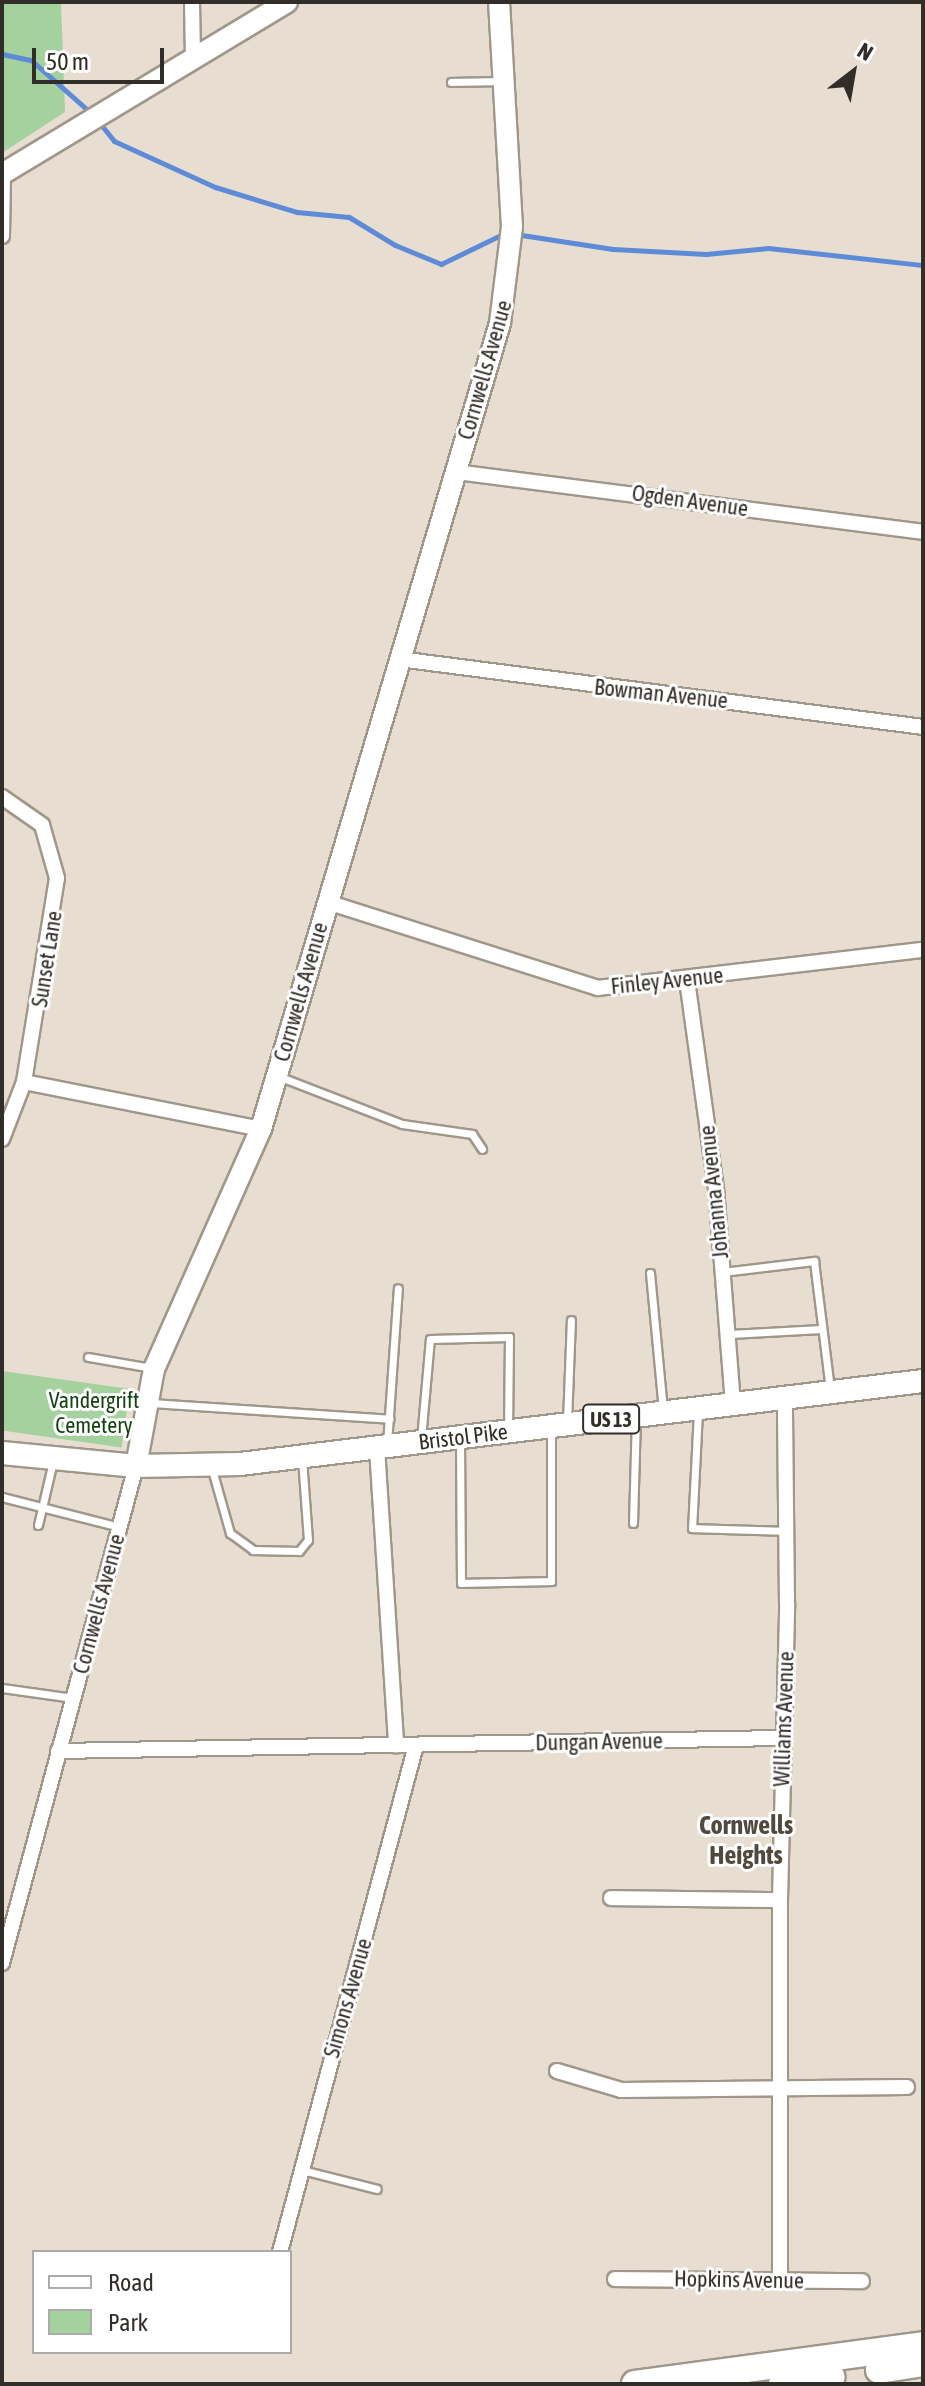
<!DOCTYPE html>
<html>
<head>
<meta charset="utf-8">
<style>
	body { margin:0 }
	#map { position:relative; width:925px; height:2386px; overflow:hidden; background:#e7ded1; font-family:"Asap Condensed",sans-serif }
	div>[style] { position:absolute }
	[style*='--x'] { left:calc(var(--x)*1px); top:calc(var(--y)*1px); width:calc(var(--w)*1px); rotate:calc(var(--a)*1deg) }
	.green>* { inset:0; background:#a5d19f; transform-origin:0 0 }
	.stream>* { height:5px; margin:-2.5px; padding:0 2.5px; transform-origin:2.5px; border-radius:2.5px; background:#5e8bd8 }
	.roads { filter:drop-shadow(2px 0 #a0978b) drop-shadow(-2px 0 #a0978b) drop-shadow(0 2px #a0978b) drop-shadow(0 -2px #a0978b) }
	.lane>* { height:7px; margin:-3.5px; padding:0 3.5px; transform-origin:3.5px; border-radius:3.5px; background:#fff }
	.street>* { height:14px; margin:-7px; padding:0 7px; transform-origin:7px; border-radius:7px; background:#fff }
	.secondary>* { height:20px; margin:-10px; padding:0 10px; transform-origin:10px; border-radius:10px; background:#fff }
	.primary>* { height:22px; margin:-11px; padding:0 11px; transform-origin:11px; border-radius:11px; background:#fff }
	.highway>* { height:26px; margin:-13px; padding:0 13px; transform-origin:13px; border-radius:13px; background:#fff }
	span { translate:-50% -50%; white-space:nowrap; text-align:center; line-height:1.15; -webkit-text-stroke:6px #fff; paint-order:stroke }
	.shield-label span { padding:2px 6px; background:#fff; border:2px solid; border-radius:6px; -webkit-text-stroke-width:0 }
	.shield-label { font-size:20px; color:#312d28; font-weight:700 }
	.street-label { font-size:22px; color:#312d28 }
	.park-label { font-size:22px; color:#164411 }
	.quarter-label { font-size:26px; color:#51493e; font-weight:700 }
	.frame { position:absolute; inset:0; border:4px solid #312d28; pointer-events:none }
	.legend { position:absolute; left:32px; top:2250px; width:260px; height:104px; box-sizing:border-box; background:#fff; border:2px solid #adaba9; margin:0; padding:10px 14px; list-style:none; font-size:24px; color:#312d28 }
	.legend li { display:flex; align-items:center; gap:16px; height:40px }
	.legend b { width:40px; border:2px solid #adaba9 }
	.north { position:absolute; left:813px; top:32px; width:80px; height:80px; -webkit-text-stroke:6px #fff; paint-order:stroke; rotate:31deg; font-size:22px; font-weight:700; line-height:32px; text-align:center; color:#312d28 }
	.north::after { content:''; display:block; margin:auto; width:28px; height:36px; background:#312d28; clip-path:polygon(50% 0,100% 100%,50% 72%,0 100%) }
	.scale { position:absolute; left:32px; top:48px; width:132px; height:36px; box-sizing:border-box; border:4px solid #312d28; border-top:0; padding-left:10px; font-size:24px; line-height:28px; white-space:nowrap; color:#312d28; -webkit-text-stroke:6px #fff; paint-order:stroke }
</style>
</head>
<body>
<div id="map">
	<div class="green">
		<i style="clip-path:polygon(2px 2px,61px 2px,65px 112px,2px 153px)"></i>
		<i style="left:2px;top:1371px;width:129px;height:59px;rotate:8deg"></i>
	</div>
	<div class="stream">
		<i style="--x:2;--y:54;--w:30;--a:12"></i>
		<i style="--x:31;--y:60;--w:81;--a:41.5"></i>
		<i style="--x:98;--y:121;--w:26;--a:51"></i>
		<i style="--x:114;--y:141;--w:111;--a:24.5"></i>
		<i style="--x:215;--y:187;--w:86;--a:17"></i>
		<i style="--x:297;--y:212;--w:52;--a:5.5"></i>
		<i style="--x:349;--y:217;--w:54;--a:31.3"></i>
		<i style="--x:395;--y:245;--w:50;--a:22.4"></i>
		<i style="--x:441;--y:264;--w:71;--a:-25.8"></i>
		<i style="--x:515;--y:234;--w:99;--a:8.7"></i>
		<i style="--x:613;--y:249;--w:93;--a:3.1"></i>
		<i style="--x:706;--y:254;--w:62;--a:-5.5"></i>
		<i style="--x:768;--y:248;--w:156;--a:6.3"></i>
	</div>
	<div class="roads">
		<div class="lane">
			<i style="--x:451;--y:82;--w:51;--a:-1.1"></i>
			<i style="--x:278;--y:1076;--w:133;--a:21.2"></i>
			<i style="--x:402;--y:1124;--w:71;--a:8.1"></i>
			<i style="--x:472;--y:1134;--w:18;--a:56"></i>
			<i style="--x:722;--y:1272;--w:93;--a:-6.8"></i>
			<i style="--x:814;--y:1261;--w:130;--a:82.9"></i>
			<i style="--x:650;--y:1273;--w:138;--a:84.6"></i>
			<i style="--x:729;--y:1334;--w:93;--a:-3.1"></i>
			<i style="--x:88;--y:1357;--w:65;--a:9.8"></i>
			<i style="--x:151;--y:1403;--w:239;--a:3.8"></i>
			<i style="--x:698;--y:1411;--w:117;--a:92.9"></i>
			<i style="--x:692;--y:1528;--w:94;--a:1.8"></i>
			<i style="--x:567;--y:1422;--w:102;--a:-87.8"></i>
			<i style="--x:421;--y:1439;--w:100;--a:-84.9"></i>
			<i style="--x:430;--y:1339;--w:79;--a:-1.5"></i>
			<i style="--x:509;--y:1337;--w:93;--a:90.6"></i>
			<i style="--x:460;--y:1440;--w:143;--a:89.6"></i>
			<i style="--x:461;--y:1583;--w:90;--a:-1.3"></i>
			<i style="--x:551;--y:1581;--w:151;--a:-90"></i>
			<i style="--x:387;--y:1444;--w:156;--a:-86"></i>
			<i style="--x:211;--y:1466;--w:70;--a:74.2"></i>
			<i style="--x:230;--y:1533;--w:29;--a:36"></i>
			<i style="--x:253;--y:1550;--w:46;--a:1.2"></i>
			<i style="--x:299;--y:1551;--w:14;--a:-51"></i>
			<i style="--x:308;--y:1540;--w:81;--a:-94.2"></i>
			<i style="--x:2;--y:1497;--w:122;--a:14.3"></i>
			<i style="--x:633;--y:1523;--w:105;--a:-88.4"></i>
			<i style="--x:38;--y:1525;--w:66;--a:-76.8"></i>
			<i style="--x:2;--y:1688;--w:72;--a:8"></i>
			<i style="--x:302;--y:2170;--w:77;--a:14.2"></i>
		</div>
		<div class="street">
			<i style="--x:192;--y:2;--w:56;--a:89"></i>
			<i style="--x:2;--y:236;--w:63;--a:-89.1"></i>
			<i style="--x:456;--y:472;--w:471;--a:7.3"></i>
			<i style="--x:399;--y:659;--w:528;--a:7.39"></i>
			<i style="--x:2;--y:797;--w:49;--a:35"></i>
			<i style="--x:42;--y:825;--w:55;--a:74.2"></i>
			<i style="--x:57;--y:878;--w:207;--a:99.2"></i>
			<i style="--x:24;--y:1082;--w:61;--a:111.1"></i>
			<i style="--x:327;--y:902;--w:284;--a:17.6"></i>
			<i style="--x:598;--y:988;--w:327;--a:-6.7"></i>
			<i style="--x:687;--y:980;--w:210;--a:82.1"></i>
			<i style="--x:716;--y:1188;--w:217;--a:85.5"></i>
			<i style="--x:24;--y:1082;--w:242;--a:11.2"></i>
			<i style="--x:377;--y:1448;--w:298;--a:86.3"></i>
			<i style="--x:58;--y:1751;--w:725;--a:-1.03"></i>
			<i style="--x:611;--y:1898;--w:169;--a:0.7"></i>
			<i style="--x:2;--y:1963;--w:515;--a:-74.91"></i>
			<i style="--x:557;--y:2071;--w:67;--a:16.5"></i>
			<i style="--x:621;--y:2090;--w:286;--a:-0.6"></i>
			<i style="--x:280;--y:2252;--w:525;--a:-74.98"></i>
			<i style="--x:615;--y:2279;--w:247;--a:0.5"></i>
			<i style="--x:780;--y:2280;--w:380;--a:-90"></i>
			<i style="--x:780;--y:1900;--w:297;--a:-88.6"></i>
			<i style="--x:787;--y:1603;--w:205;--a:-90.6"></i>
		</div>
		<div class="secondary">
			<i style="--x:2;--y:174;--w:333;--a:-31.1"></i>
			<i style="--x:136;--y:1466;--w:99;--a:-79.5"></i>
			<i style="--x:154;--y:1369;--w:263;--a:-66"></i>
			<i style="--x:261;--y:1129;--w:841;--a:-73.48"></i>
			<i style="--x:500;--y:323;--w:97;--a:-82.9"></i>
			<i style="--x:512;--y:227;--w:225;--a:-93.3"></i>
		</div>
		<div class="primary">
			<i style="--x:2;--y:1453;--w:135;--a:5.5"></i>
			<i style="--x:136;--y:1466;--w:104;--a:-1.1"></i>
			<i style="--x:240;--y:1464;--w:688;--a:-6.93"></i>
		</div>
		<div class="highway">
			<i style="--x:879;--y:2370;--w:45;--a:-9"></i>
			<i style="--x:635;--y:2384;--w:291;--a:-7.7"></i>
			<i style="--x:782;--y:2384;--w:50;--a:-8"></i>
		</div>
	</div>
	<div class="shield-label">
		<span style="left:611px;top:1419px">US 13</span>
	</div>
	<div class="street-label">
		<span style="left:485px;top:370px;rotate:-74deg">Cornwells Avenue</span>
		<span style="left:690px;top:501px;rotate:8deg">Ogden Avenue</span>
		<span style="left:661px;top:694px;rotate:6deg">Bowman Avenue</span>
		<span style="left:47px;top:959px;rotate:-81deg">Sunset Lane</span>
		<span style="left:667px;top:981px;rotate:-6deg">Finley Avenue</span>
		<span style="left:301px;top:992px;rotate:-74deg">Cornwells Avenue</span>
		<span style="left:714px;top:1192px;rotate:-96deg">Johanna Avenue</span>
		<span style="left:463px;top:1437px;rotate:-7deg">Bristol Pike</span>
		<span style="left:99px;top:1604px;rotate:-75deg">Cornwells Avenue</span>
		<span style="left:784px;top:1719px;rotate:-88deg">Williams Avenue</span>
		<span style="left:599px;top:1742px;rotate:-1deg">Dungan Avenue</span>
		<span style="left:348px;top:1998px;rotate:-74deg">Simons Avenue</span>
		<span style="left:739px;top:2280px;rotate:1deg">Hopkins Avenue</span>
	</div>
	<div class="park-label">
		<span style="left:94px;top:1413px">Vandergrift<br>Cemetery</span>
	</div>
	<div class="quarter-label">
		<span style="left:746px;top:1841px">Cornwells<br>Heights</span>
	</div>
	<div class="frame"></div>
	<ul class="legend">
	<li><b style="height:10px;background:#fff"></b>Road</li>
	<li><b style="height:22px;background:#a5d19f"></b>Park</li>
	</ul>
	<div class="north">N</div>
	<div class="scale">50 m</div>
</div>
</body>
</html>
